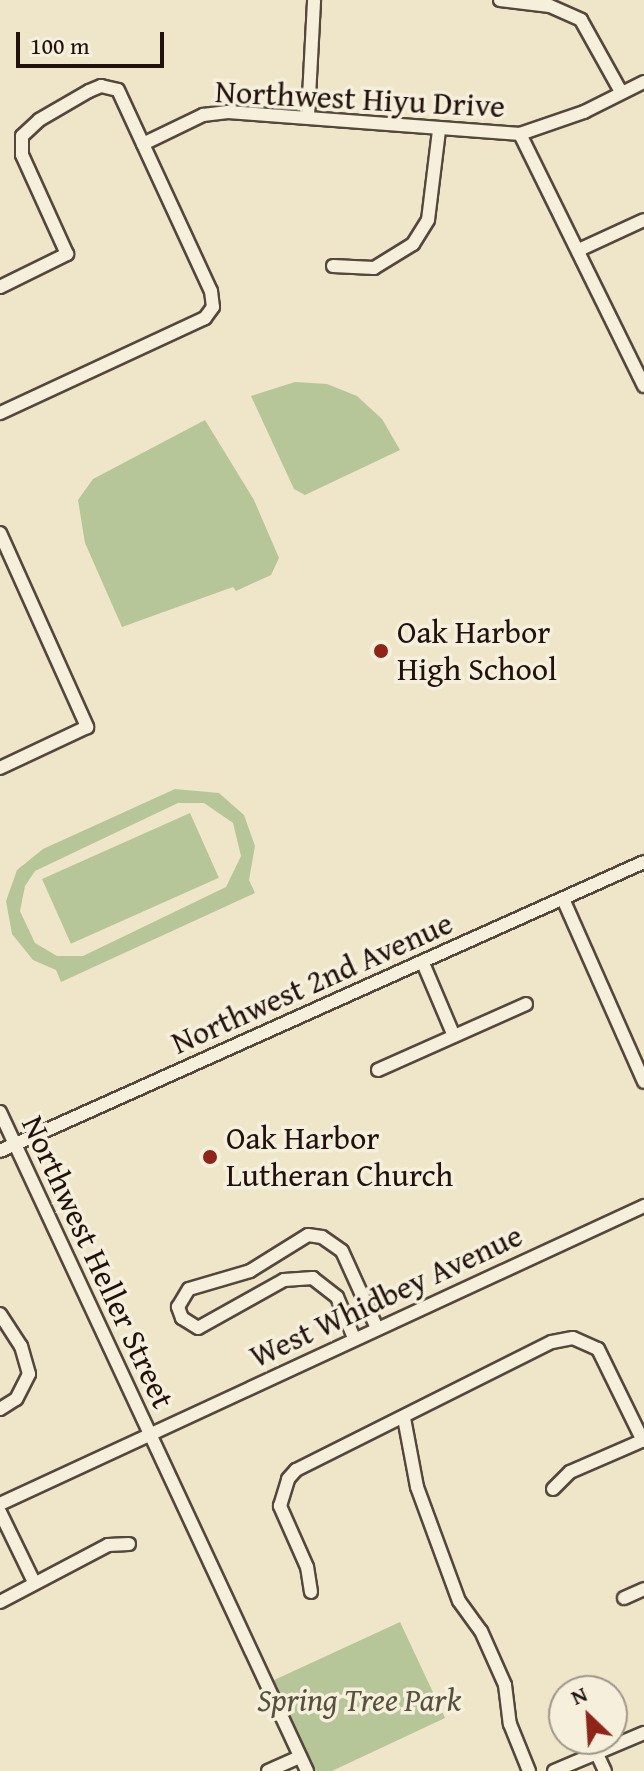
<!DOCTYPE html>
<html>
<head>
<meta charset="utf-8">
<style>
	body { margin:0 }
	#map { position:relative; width:644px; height:1771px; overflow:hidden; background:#efe6c9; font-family:"Gentium Book Plus",serif }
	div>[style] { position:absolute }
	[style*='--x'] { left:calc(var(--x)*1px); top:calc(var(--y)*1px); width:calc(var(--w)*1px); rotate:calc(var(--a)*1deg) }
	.green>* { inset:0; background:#b7c698; transform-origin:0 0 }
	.roads { filter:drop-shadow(2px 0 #54473c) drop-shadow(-2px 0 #54473c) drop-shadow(0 2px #54473c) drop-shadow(0 -2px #54473c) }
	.minor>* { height:12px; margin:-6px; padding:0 6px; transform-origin:6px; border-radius:6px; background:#f5efdc }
	.dots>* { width:22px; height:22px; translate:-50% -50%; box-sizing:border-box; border:4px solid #f5efdc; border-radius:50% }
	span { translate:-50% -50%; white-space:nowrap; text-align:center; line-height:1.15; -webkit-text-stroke:7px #f5efdc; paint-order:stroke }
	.street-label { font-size:32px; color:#21120d }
	.poi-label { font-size:32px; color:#21120d }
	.left { translate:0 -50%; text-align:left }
	.park-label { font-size:32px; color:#56513e; font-style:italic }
	.north { position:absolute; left:548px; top:1675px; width:80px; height:80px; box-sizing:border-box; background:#f5efdc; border:2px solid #a09789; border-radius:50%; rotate:335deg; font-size:22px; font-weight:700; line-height:32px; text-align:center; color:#21120d }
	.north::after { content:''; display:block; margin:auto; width:28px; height:36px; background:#8f2418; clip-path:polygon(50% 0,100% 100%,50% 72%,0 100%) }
	.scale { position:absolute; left:16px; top:32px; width:148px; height:36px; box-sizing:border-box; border:4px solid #21120d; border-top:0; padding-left:10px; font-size:24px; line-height:28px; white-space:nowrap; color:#21120d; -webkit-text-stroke:6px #f5efdc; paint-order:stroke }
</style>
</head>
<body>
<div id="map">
	<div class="green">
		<i style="clip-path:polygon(295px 382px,327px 384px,357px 396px,382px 419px,400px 450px,305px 495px,294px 489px,251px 396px)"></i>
		<i style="clip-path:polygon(205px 420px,254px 500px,279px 558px,271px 575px,236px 591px,233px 587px,122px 627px,85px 543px,78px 500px,93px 479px)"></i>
		<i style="clip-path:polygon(evenodd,175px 789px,219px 793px,244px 815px,255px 846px,249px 880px,255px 893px,61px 982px,56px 970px,33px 960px,12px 934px,6px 901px,17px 870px,43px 849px,175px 789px,178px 803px,204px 803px,233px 823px,241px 856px,226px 887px,83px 956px,57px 956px,35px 943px,20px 911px,25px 886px,35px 871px,178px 803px)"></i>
		<i style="left:190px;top:813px;width:71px;height:162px;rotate:66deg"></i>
		<i style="clip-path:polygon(400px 1622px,445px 1718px,332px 1771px,314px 1771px,272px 1681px)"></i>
	</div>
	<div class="roads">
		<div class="minor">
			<i style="--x:500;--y:0;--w:50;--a:6.8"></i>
			<i style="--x:550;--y:6;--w:34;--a:24"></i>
			<i style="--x:581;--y:20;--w:82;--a:60.9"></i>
			<i style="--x:308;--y:116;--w:116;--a:-87"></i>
			<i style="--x:520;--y:134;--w:281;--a:63.8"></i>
			<i style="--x:143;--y:144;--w:67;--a:-25.8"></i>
			<i style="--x:203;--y:115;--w:25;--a:-7"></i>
			<i style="--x:228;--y:112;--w:293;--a:4.3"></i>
			<i style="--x:520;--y:134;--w:68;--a:-19"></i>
			<i style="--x:584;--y:112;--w:67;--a:-26.6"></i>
			<i style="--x:581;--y:249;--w:69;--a:-24.7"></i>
			<i style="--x:333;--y:266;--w:41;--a:2.8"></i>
			<i style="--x:374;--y:268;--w:46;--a:-31.6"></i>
			<i style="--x:413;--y:244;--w:28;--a:-58"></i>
			<i style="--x:428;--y:220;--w:91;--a:-83"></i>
			<i style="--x:0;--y:287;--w:75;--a:-26.2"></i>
			<i style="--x:67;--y:254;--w:109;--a:-114.4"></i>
			<i style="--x:22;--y:155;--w:19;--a:-90"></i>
			<i style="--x:22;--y:136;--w:23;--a:-43"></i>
			<i style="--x:39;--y:120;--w:58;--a:-30.1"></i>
			<i style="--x:89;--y:91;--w:13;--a:-23"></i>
			<i style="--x:101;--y:86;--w:17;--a:13"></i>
			<i style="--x:118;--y:90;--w:221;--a:65.2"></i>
			<i style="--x:211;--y:291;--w:16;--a:83"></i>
			<i style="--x:213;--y:307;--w:14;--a:126"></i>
			<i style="--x:205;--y:318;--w:226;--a:155.1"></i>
			<i style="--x:0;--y:533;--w:213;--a:65.8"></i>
			<i style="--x:87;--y:727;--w:96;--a:154.8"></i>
			<i style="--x:563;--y:899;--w:200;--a:66.1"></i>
			<i style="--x:423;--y:963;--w:79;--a:67"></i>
			<i style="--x:378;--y:1070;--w:162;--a:-24"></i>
			<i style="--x:0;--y:1112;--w:727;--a:65.02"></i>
			<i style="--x:0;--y:1151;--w:706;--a:-24.17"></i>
			<i style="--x:0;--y:1314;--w:38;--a:57"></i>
			<i style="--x:21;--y:1346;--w:29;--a:74"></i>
			<i style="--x:29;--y:1374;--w:28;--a:117"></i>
			<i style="--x:16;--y:1399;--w:19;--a:148"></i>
			<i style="--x:354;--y:1338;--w:44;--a:-112.5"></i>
			<i style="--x:337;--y:1297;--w:31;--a:-142"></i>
			<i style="--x:313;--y:1278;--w:29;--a:176"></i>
			<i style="--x:284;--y:1280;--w:98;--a:150.8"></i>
			<i style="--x:198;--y:1328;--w:19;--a:-148"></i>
			<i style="--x:182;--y:1318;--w:12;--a:-110"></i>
			<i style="--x:178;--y:1307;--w:21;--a:-59"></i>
			<i style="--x:189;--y:1289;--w:64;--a:-16.4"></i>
			<i style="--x:250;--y:1271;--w:68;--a:-31.8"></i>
			<i style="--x:308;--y:1235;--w:14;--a:8"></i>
			<i style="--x:322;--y:1237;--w:24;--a:35"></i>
			<i style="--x:342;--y:1251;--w:85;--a:65.6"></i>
			<i style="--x:404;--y:1418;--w:70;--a:79.3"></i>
			<i style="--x:417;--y:1487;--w:121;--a:69.8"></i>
			<i style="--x:459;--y:1601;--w:37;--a:54"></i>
			<i style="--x:481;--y:1631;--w:59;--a:66"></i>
			<i style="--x:505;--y:1685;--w:39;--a:83"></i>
			<i style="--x:510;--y:1724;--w:51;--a:68"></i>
			<i style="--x:553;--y:1489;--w:24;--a:-45"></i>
			<i style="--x:570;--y:1472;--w:81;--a:-23.4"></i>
			<i style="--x:0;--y:1504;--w:710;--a:-24.83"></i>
			<i style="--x:0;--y:1512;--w:76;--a:64.1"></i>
			<i style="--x:311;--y:1592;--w:25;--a:-99"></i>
			<i style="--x:307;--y:1567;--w:67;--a:-113.9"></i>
			<i style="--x:280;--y:1506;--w:28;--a:-73"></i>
			<i style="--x:288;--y:1479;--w:12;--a:-48"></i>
			<i style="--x:296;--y:1470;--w:286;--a:-26.6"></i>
			<i style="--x:552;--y:1342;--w:21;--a:-11"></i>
			<i style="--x:573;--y:1338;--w:27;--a:24"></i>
			<i style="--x:598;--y:1349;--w:102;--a:63.9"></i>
			<i style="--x:624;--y:1598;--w:22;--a:-24"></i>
			<i style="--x:0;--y:1602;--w:122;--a:-27.8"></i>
			<i style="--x:108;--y:1545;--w:21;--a:-3"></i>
			<i style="--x:597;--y:1754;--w:19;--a:65"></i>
			<i style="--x:268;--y:1771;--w:35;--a:-24"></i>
			<i style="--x:554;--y:1771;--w:98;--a:-22.9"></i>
		</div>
	</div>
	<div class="dots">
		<i style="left:381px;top:651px;background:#8f2418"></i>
		<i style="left:210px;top:1157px;background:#8f2418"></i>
	</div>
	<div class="street-label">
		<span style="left:360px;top:99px;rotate:3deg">Northwest Hiyu Drive</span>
		<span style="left:312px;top:983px;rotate:-24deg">Northwest 2nd Avenue</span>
		<span style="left:98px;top:1262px;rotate:65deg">Northwest Heller Street</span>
		<span style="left:386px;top:1296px;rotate:-25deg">West Whidbey Avenue</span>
	</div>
	<div class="poi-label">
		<span class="left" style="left:397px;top:651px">Oak Harbor<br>High School</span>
		<span class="left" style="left:226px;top:1157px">Oak Harbor<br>Lutheran Church</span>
	</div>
	<div class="park-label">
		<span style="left:359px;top:1700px">Spring Tree Park</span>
	</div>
	<div class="north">N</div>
	<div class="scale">100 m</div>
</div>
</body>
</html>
